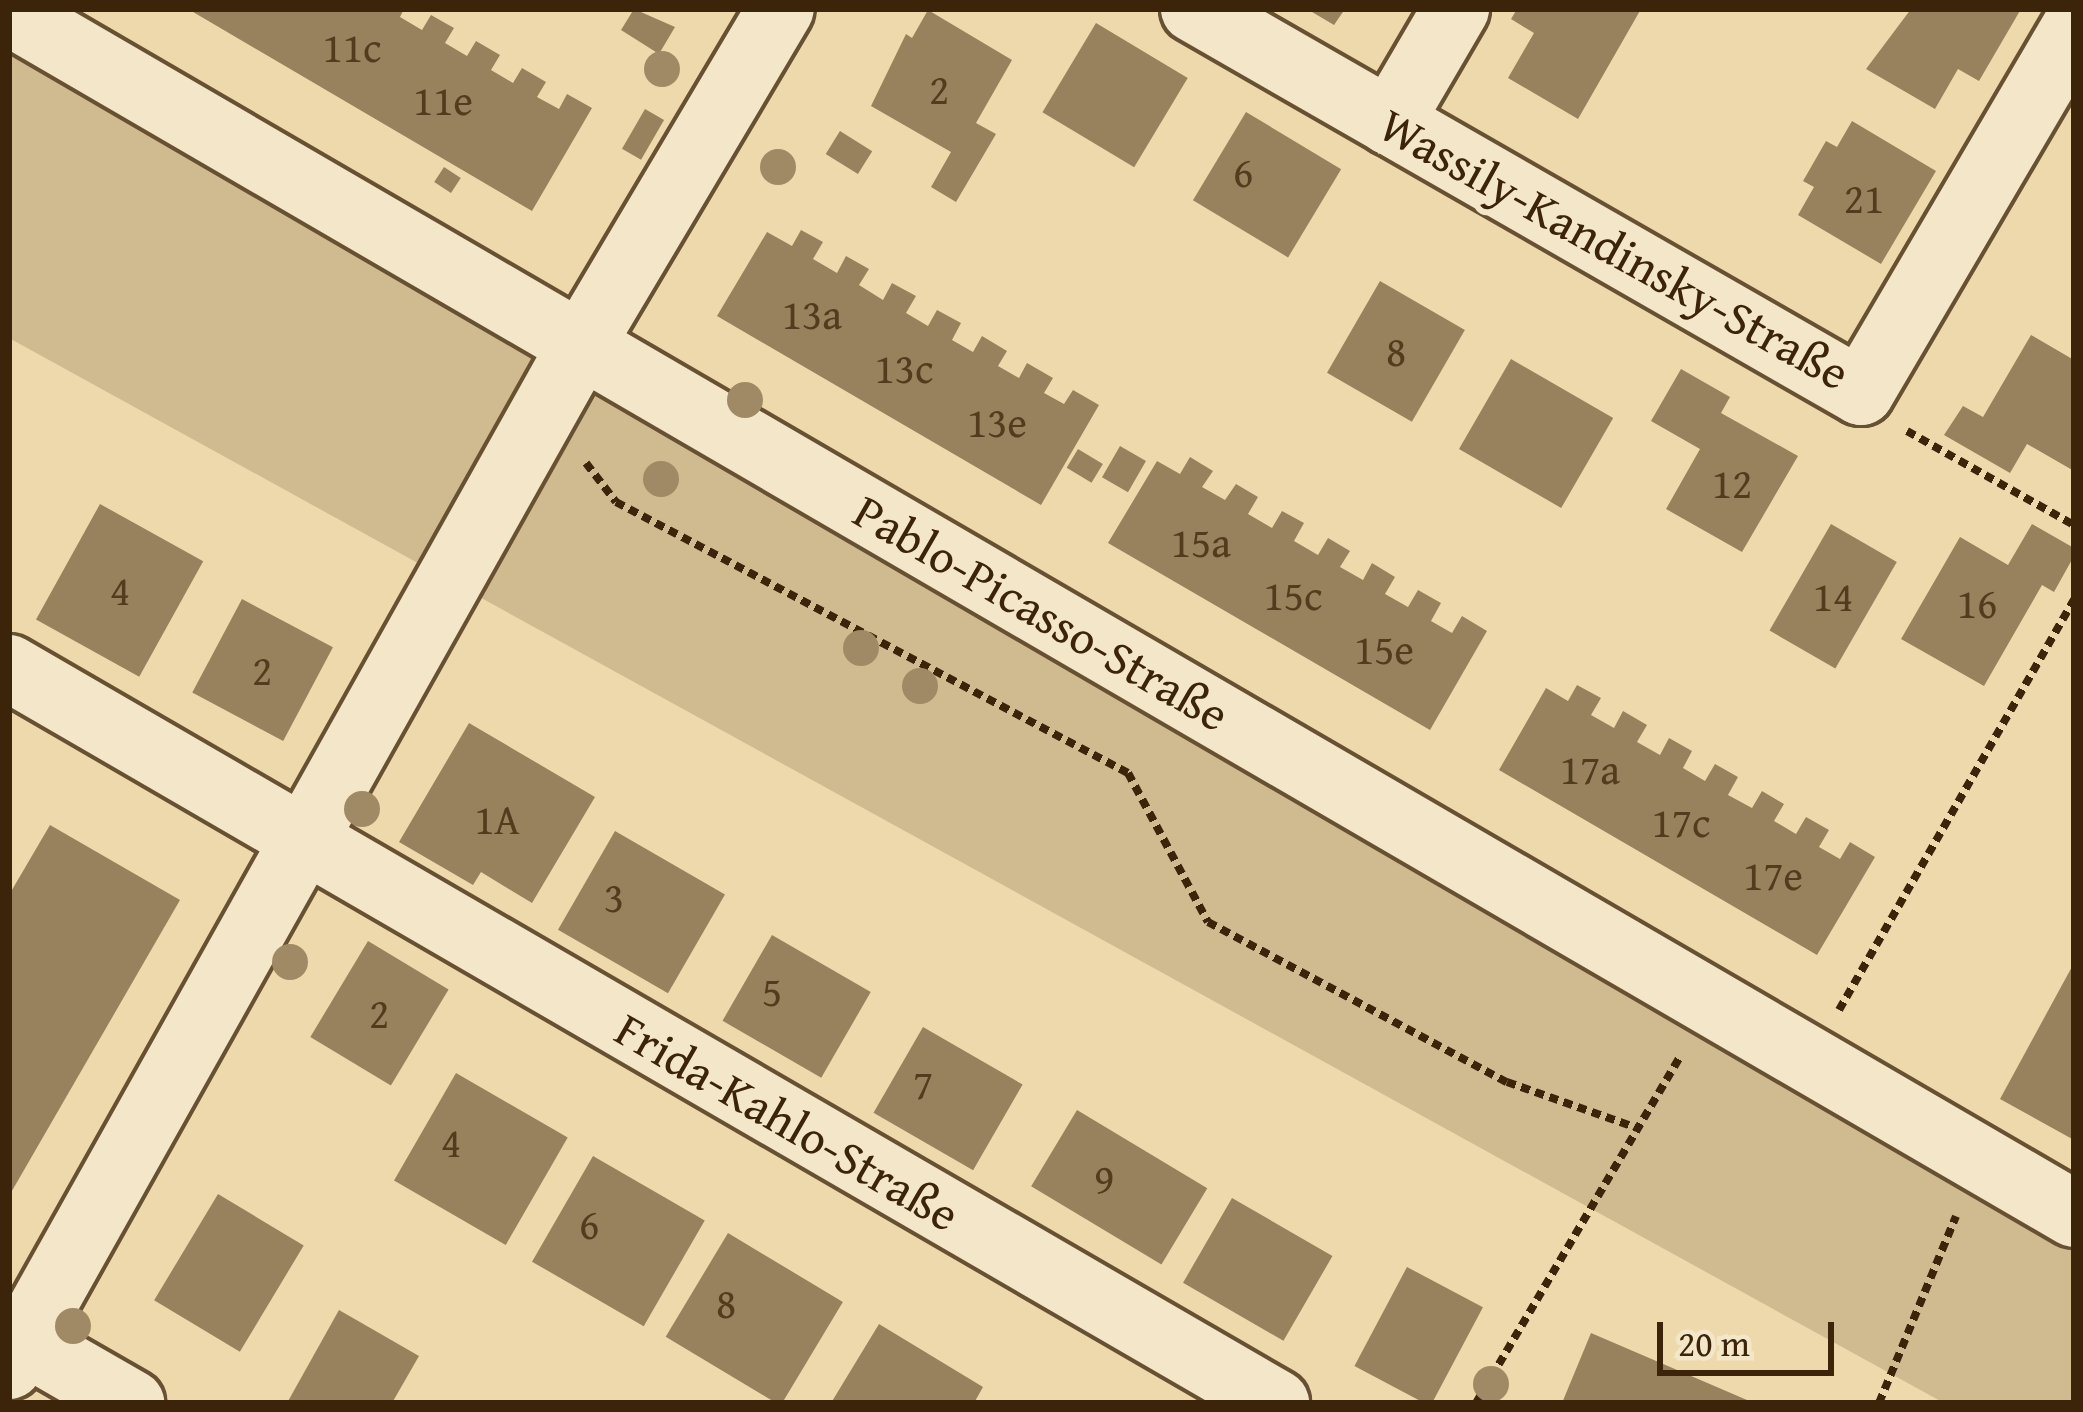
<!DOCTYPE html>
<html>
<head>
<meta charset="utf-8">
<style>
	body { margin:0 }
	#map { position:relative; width:2083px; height:1412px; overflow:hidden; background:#eed9ac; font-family:"Gentium Book Plus",serif }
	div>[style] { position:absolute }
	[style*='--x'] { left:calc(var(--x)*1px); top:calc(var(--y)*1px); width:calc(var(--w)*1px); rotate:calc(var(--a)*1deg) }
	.green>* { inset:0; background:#d0ba90 }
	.building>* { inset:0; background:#98825e; transform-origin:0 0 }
	.path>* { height:8px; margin-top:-4px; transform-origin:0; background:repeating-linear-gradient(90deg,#3b2409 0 9px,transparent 0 15px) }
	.roads { filter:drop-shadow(3px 0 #685132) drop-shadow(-3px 0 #685132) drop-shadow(0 3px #685132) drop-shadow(0 -3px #685132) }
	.minor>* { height:66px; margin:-33px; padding:0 33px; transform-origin:33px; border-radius:33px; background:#f4e6c9 }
	.trees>* { width:36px; height:36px; margin:-18px; border-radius:50%; background:#a08a65 }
	span { translate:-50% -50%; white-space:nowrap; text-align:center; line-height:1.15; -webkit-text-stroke:12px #f4e6c9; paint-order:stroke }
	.number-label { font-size:42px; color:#523c1e }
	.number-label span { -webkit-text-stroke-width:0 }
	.street-label { font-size:48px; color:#3b2409 }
	.frame { position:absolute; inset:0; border:12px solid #3b2409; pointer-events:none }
	.scale { position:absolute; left:1657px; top:1322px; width:177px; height:54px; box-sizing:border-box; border:6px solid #3b2409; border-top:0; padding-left:15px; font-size:36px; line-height:42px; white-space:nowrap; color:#3b2409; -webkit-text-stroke:9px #f4e6c9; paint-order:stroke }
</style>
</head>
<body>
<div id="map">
	<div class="green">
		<i style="clip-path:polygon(9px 50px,2074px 1252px,2074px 1403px,1944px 1403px,9px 338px)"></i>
	</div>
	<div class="building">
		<i style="clip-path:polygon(188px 9px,404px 9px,400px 17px,422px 30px,431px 15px,454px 28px,445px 43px,467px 56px,476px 41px,500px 55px,491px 70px,513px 83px,522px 68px,546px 82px,537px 97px,559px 109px,567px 94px,592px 108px,532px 211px)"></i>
		<i style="clip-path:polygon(634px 9px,675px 27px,659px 54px,621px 30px)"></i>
		<i style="clip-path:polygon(1307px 9px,1345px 9px,1334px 25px)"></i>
		<i style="clip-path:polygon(1517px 9px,1641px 9px,1578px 119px,1508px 78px,1534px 33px,1511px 19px)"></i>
		<i style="clip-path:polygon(1911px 9px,2021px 9px,1979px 81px,1958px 69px,1935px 109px,1866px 69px)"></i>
		<i style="clip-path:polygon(928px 10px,1012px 60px,976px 123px,996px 134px,956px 202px,931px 187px,951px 152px,871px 106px,906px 34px,912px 38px)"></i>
		<i style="left:1096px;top:23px;width:107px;height:104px;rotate:31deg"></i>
		<i style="left:645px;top:109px;width:22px;height:46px;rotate:30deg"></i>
		<i style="left:1246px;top:112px;width:111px;height:103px;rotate:31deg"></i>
		<i style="clip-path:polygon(1852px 121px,1936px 171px,1881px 264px,1798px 215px,1814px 187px,1803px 181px,1826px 141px,1837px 147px)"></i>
		<i style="left:840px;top:131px;width:38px;height:27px;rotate:32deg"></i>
		<i style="left:444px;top:167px;width:20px;height:18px;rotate:33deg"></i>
		<i style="clip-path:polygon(801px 230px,823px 242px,813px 259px,837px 273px,846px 256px,869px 269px,859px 285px,883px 300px,892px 283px,916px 296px,906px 313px,928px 326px,937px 310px,961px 323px,952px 340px,973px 352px,982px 336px,1007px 351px,998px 366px,1019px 378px,1027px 363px,1053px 378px,1044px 393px,1064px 404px,1073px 390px,1099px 405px,1041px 505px,717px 316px,767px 232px,792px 246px)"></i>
		<i style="left:1380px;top:281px;width:98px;height:106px;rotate:30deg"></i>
		<i style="clip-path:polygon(2031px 335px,2074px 360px,2074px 471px,2027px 444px,2010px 473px,1944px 435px,1963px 406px,1983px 417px)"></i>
		<i style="left:1511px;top:359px;width:118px;height:104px;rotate:30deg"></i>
		<i style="clip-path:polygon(1681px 369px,1730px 397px,1721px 413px,1798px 456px,1742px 552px,1666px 509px,1700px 449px,1651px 421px)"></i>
		<i style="left:1120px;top:446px;width:30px;height:36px;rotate:30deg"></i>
		<i style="left:1078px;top:449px;width:29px;height:22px;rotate:31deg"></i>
		<i style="clip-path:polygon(1190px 457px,1213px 471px,1202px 487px,1225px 500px,1236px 484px,1258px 497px,1248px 514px,1272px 528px,1282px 511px,1304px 523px,1294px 541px,1318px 555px,1328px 538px,1350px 551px,1340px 567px,1363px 580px,1372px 563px,1395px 577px,1385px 594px,1408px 607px,1418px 590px,1441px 603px,1431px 621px,1452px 633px,1462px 616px,1487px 631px,1430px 730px,1108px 543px,1157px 461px,1180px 474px)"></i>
		<i style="left:100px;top:504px;width:118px;height:132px;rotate:29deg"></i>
		<i style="left:1831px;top:524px;width:76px;height:123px;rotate:30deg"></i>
		<i style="clip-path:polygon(2032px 524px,2074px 548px,2074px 556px,2054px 592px,2042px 585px,1984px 686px,1901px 639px,1960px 537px,2008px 565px)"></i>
		<i style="left:242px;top:599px;width:103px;height:106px;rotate:28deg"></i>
		<i style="clip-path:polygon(1577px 685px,1601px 698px,1591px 715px,1614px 728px,1623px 711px,1647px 725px,1637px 742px,1660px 755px,1669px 738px,1692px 751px,1683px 768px,1705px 781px,1715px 764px,1738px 777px,1728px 795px,1752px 808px,1762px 791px,1784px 804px,1774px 821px,1796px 834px,1806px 817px,1829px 830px,1819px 847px,1840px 859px,1850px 842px,1875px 857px,1817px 955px,1499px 770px,1546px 688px,1568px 701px)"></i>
		<i style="clip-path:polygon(469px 723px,595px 797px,532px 903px,481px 872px,473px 885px,399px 842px)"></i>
		<i style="clip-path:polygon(50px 825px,180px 900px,9px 1196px,9px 895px)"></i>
		<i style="left:615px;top:831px;width:127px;height:114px;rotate:30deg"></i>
		<i style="left:772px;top:935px;width:114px;height:99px;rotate:30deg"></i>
		<i style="left:368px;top:941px;width:94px;height:112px;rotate:31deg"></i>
		<i style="clip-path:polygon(2074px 963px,2074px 1140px,2000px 1099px)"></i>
		<i style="left:923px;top:1027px;width:115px;height:99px;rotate:30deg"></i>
		<i style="left:456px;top:1073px;width:129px;height:124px;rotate:30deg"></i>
		<i style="left:1077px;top:1110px;width:152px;height:89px;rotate:31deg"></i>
		<i style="left:593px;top:1156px;width:129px;height:122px;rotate:30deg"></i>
		<i style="left:218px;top:1194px;width:100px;height:124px;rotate:31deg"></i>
		<i style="left:1232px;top:1198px;width:116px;height:98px;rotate:30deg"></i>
		<i style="left:728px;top:1233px;width:134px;height:121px;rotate:31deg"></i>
		<i style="left:1407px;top:1267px;width:86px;height:112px;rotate:28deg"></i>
		<i style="clip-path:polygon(339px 1310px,419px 1356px,392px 1403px,287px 1403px)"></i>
		<i style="clip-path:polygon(879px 1324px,983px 1387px,974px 1403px,831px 1403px)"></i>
		<i style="clip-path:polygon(1591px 1333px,1754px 1403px,1562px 1403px)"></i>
	</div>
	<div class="path">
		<i style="--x:1907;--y:431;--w:192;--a:29.4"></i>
		<i style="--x:586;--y:463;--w:49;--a:52.4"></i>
		<i style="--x:616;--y:502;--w:579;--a:27.89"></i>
		<i style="--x:1128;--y:773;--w:169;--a:61.8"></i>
		<i style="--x:1208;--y:922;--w:339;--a:28.2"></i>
		<i style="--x:1507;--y:1082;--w:138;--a:19.5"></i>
		<i style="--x:1839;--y:1010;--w:473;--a:-60.2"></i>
		<i style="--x:1476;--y:1403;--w:400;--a:-59.5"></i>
		<i style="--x:1879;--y:1403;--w:202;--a:-67.6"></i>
	</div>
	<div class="roads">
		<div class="minor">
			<i style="--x:1194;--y:9;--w:769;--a:29.86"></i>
			<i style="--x:1861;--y:392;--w:421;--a:-59.6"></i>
			<i style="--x:9;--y:12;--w:2389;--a:30.2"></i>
			<i style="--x:1390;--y:122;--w:131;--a:-59.7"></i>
			<i style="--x:9;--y:668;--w:1465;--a:30.12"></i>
			<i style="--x:23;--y:1341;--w:125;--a:29.9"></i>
			<i style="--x:9;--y:1366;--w:1174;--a:-60.73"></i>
			<i style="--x:583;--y:342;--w:387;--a:-59.3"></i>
		</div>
	</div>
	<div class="trees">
		<i style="left:662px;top:69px"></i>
		<i style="left:778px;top:167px"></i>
		<i style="left:745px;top:400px"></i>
		<i style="left:661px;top:479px"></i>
		<i style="left:861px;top:648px"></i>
		<i style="left:920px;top:686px"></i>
		<i style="left:362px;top:809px"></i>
		<i style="left:290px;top:962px"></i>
		<i style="left:73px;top:1326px"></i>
		<i style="left:1491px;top:1384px"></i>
	</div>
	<div class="number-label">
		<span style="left:352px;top:47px">11c</span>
		<span style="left:939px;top:89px">2</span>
		<span style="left:443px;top:100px">11e</span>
		<span style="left:1243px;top:172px">6</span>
		<span style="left:1864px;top:198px">21</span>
		<span style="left:812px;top:314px">13a</span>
		<span style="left:1396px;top:351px">8</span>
		<span style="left:904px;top:368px">13c</span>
		<span style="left:997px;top:422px">13e</span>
		<span style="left:1732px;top:483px">12</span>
		<span style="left:1201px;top:542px">15a</span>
		<span style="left:120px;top:590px">4</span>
		<span style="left:1293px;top:595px">15c</span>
		<span style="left:1833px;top:596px">14</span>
		<span style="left:1977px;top:603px">16</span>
		<span style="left:1384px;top:649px">15e</span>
		<span style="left:262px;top:670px">2</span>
		<span style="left:1590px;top:769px">17a</span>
		<span style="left:497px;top:819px">1A</span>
		<span style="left:1681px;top:822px">17c</span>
		<span style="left:1773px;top:875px">17e</span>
		<span style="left:614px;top:897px">3</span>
		<span style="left:772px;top:991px">5</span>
		<span style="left:379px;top:1013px">2</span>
		<span style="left:923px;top:1084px">7</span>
		<span style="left:451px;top:1142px">4</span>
		<span style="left:1104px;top:1178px">9</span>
		<span style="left:589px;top:1224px">6</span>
		<span style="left:726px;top:1303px">8</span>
	</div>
	<div class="street-label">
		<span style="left:1615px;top:248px;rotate:29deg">Wassily-Kandinsky-Straße</span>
		<span style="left:1042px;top:612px;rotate:30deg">Pablo-Picasso-Straße</span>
		<span style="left:788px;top:1121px;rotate:30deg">Frida-Kahlo-Straße</span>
	</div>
	<div class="frame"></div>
	<div class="scale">20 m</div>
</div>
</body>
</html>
